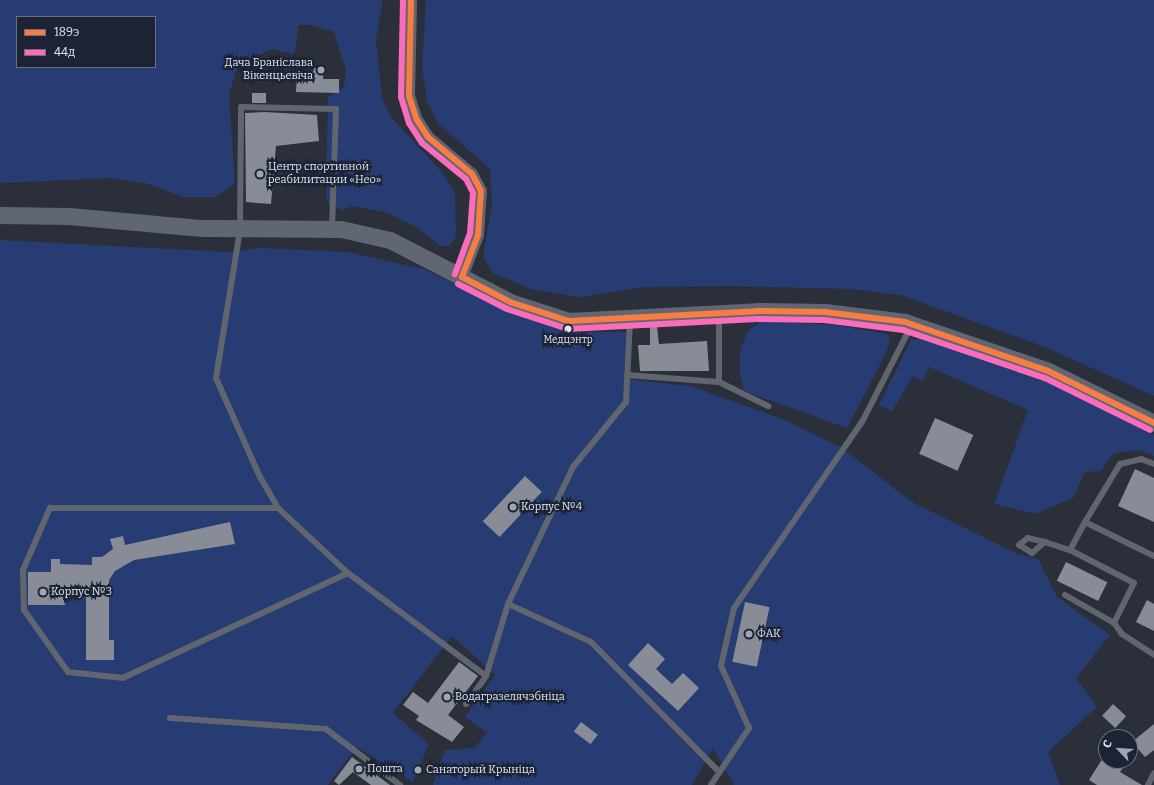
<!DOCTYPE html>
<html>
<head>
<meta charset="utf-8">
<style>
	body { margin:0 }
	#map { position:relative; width:1154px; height:785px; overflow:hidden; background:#2a2f3a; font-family:Bitter,serif }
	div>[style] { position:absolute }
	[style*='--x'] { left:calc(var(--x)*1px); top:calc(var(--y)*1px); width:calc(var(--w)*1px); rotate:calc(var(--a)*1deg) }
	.green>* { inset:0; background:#263c73 }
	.building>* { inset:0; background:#888c96; transform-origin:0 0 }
	.lane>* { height:6px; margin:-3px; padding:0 3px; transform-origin:3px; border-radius:3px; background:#60656f }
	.street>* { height:12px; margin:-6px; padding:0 6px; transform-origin:6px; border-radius:6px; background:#60656f }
	.secondary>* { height:17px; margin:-8.5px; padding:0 8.5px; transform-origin:8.5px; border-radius:8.5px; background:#616673 }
	.bus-1>* { height:6px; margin:-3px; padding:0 3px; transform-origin:3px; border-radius:3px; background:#f77d43 }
	.bus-2>* { height:6px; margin:-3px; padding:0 3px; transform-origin:3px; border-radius:3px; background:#fb6dba }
	.dots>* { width:11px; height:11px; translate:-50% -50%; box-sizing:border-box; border:2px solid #1b2335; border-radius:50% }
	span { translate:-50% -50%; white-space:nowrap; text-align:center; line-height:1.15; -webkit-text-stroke:4px #1b2335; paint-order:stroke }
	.bus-label { font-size:10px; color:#dfe5f2 }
	.poi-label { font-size:11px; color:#dfe5f2 }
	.right { translate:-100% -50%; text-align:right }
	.left { translate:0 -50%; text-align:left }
	.legend { position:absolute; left:16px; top:16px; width:140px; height:52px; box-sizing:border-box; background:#1b2335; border:1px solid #697181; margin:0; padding:5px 7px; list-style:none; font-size:12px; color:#dfe5f2 }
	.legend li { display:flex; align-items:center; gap:8px; height:20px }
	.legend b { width:20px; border:1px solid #697181 }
	.north { position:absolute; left:1098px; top:729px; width:40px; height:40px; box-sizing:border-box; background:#1b2335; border:1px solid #697181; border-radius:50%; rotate:295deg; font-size:11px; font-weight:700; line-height:16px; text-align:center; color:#dfe5f2 }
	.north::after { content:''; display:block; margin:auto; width:14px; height:18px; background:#a0a5b2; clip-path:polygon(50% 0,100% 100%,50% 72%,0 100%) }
</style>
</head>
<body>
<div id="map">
	<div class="green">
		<i style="clip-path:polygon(evenodd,0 0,383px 0,376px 40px,382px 98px,391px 117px,443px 173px,455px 193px,456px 237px,449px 246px,440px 246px,418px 228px,388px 213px,352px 206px,343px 210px,329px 205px,326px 198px,328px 97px,344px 87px,346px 70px,334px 32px,310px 25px,299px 25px,294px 54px,273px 49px,246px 60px,237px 68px,229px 95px,235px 183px,215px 197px,184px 197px,148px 184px,112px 178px,0 183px,0 0,17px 17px,155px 17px,155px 67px,17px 67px,17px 17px)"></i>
		<i style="clip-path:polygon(426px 0,1154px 0,1154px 396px,1045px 347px,900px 295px,851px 289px,730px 286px,645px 287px,580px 297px,531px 289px,493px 273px,483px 257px,492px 205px,490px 169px,438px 123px,427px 101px,422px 68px)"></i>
		<i style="clip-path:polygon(0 240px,228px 252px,260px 248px,348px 252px,424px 269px,522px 316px,571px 332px,627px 332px,624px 379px,690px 386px,785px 420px,842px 448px,912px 502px,1017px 554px,1038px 559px,1057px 597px,1110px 635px,1076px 678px,1097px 707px,1048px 752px,1060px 785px,734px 785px,713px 748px,692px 785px,433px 785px,445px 750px,474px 748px,487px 733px,465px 717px,495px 675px,452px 636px,393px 713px,429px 744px,413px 782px,357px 747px,328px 785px,0 785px)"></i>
		<i style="clip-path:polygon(761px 321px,835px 325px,887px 334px,890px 341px,886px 353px,847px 428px,744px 391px,739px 370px,741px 347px,748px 331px)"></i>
		<i style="clip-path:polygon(933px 337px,1048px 377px,1154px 435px,1154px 456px,1140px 450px,1114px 453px,1101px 471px,1085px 472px,1073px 498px,1035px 514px,994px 504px,1028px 410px,929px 367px,923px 381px,913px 376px,892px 411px,879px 405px,911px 340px)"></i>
	</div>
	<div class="building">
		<i style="clip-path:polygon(313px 68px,324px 68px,323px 79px,339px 79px,339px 93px,296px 92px,297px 72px,313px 72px)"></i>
		<i style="left:252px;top:93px;width:14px;height:10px"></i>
		<i style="clip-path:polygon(265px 112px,317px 115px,319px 141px,276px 146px,271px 204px,246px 202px,245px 113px)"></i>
		<i style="clip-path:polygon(657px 326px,659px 344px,707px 341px,709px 371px,640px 371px,638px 345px,650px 345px,650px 327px)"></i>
		<i style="left:935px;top:418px;width:42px;height:39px;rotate:24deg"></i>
		<i style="clip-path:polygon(1135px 469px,1154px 478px,1154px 522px,1118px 506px)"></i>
		<i style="left:525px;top:476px;width:23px;height:62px;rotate:43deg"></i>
		<i style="clip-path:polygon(230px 522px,235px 544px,134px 560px,115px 571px,109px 580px,109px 640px,114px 640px,114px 660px,86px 660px,86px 587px,65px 587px,65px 605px,28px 605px,28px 572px,51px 572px,51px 559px,60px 559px,60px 564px,92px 565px,92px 557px,102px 557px,113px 549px,110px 539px,123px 536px,125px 545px)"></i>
		<i style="left:1066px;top:562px;width:46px;height:21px;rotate:26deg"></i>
		<i style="clip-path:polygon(1147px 600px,1154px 604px,1154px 631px,1136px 622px)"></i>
		<i style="left:745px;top:602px;width:25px;height:61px;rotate:12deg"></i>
		<i style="clip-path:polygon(648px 643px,665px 659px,656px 669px,672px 684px,683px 673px,699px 688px,678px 711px,628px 665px)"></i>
		<i style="clip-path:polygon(459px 662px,478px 676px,448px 715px,464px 727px,452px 742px,416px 720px,419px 716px,403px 705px,413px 692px,428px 703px)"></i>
		<i style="left:1113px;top:704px;width:18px;height:16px;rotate:43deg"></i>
		<i style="left:581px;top:722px;width:21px;height:12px;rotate:37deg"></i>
		<i style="clip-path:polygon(1154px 724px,1154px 750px,1145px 757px,1132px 742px)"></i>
		<i style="clip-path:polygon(352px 757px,390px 785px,371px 785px,353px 772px,339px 785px,334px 781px)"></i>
		<i style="clip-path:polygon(1101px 761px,1119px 761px,1125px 765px,1120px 772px,1142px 785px,1097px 785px,1089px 780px)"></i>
	</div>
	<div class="lane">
		<i style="--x:627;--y:375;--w:92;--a:4.4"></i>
		<i style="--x:719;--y:382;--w:68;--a:-90"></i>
		<i style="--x:719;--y:382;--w:55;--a:26.1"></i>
		<i style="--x:278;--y:508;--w:36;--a:-120"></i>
		<i style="--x:260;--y:477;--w:108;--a:-114"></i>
		<i style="--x:216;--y:378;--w:151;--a:-80.8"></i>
		<i style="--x:240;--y:229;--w:122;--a:-89.5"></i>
		<i style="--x:241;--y:107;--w:95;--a:1.2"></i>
		<i style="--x:336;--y:109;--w:118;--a:91.9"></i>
		<i style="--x:1085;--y:522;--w:68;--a:-58.9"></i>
		<i style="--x:1120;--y:464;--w:22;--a:-13"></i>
		<i style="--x:1141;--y:459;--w:14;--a:21"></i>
		<i style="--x:1045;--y:542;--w:17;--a:140"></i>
		<i style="--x:1032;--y:553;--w:15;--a:-148"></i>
		<i style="--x:1019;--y:545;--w:11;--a:-38"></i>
		<i style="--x:1028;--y:538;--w:17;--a:13"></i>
		<i style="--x:1045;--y:542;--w:26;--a:18"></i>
		<i style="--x:1154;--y:556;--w:77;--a:-153.8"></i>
		<i style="--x:1085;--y:522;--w:32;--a:118"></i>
		<i style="--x:1070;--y:550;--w:72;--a:27.3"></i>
		<i style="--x:1134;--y:583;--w:45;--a:116.6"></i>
		<i style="--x:1114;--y:623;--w:14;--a:54"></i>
		<i style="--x:1122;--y:634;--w:38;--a:33"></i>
		<i style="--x:348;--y:573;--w:248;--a:155"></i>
		<i style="--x:123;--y:678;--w:55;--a:-173.8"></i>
		<i style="--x:68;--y:672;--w:76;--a:-125.4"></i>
		<i style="--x:24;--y:610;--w:40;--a:-91.4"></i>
		<i style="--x:23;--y:570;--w:68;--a:-66.5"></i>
		<i style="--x:50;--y:508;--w:228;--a:0"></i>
		<i style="--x:278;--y:508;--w:96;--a:42.9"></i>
		<i style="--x:348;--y:573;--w:172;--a:36.7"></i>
		<i style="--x:1065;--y:595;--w:56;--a:29.7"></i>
		<i style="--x:508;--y:604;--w:91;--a:24.6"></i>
		<i style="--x:591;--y:642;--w:182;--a:45.4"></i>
		<i style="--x:466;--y:704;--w:34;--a:-54"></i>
		<i style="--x:486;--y:676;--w:75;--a:-73"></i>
		<i style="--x:508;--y:604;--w:152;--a:-64.6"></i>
		<i style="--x:573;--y:467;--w:84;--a:-50.8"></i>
		<i style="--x:626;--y:402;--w:82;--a:-87.2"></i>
		<i style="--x:170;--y:718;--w:156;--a:4"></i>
		<i style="--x:326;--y:729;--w:93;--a:37.1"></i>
		<i style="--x:711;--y:785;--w:69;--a:-56.3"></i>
		<i style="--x:749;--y:728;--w:68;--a:-114.3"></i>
		<i style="--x:721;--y:666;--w:59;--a:-77.4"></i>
		<i style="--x:734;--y:608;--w:226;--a:-55.5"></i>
		<i style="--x:862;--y:422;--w:99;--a:-62.9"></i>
		<i style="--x:907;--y:334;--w:10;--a:-101"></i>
		<i style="--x:1148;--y:785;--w:13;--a:-63"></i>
	</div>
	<div class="street">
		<i style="--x:411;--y:0;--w:96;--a:91.2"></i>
		<i style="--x:409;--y:96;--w:25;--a:72"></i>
		<i style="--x:417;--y:120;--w:20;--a:57"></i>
		<i style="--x:428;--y:137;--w:57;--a:40.1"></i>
		<i style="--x:472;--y:174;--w:19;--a:62"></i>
		<i style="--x:481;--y:191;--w:44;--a:93.9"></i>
		<i style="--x:478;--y:235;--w:45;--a:110.9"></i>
	</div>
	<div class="secondary">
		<i style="--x:0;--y:215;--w:69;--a:0.8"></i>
		<i style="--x:69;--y:216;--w:134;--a:5.2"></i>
		<i style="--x:202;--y:228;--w:139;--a:0.4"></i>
		<i style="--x:341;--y:229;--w:50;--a:12.7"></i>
		<i style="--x:390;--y:240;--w:135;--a:27.3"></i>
		<i style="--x:510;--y:302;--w:62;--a:17.9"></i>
		<i style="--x:569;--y:321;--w:188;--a:-3"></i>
		<i style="--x:757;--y:311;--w:68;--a:0.8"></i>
		<i style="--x:825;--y:312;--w:81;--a:7.1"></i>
		<i style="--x:905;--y:322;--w:151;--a:18.9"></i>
		<i style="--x:1048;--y:371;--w:118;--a:26.1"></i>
	</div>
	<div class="bus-1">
		<i style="--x:411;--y:0;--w:96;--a:91.2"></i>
		<i style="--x:409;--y:96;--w:25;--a:72"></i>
		<i style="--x:417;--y:120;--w:20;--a:57"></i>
		<i style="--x:428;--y:137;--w:57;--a:40.1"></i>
		<i style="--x:472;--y:174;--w:19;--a:62"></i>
		<i style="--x:481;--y:191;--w:44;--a:93.9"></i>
		<i style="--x:478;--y:235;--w:45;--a:110.9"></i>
		<i style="--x:462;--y:277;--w:54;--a:27.5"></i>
		<i style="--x:510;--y:302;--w:62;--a:17.9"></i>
		<i style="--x:569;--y:321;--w:188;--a:-3"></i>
		<i style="--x:757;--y:311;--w:68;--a:0.8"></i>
		<i style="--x:825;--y:312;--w:81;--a:7.1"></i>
		<i style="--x:905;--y:322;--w:151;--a:18.9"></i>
		<i style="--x:1048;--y:371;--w:118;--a:26.1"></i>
	</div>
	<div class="bus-2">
		<i style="--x:403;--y:0;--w:97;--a:91.2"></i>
		<i style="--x:401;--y:97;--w:27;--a:73"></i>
		<i style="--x:409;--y:123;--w:24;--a:57"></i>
		<i style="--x:422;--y:143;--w:57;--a:39.3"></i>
		<i style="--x:466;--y:179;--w:16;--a:63"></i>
		<i style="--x:473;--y:193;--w:40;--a:94.3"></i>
		<i style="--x:470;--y:233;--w:44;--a:110.1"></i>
		<i style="--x:458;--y:284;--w:55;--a:27"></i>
		<i style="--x:507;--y:309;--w:64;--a:18.2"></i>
		<i style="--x:568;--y:329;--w:189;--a:-3"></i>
		<i style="--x:757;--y:319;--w:67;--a:0.9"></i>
		<i style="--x:824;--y:320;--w:80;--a:7.2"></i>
		<i style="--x:903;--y:330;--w:150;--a:18.7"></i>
		<i style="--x:1045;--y:378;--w:117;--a:26.3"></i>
	</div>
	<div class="dots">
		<i style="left:321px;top:70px;background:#a0a5b2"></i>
		<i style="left:260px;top:174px;background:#a0a5b2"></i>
		<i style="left:568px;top:329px;background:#dfe5f2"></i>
		<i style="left:513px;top:507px;background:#a0a5b2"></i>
		<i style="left:43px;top:592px;background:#a0a5b2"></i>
		<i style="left:749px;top:634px;background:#a0a5b2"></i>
		<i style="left:447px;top:697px;background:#a0a5b2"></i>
		<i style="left:359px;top:769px;background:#a0a5b2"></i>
		<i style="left:418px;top:770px;background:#a0a5b2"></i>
	</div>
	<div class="bus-label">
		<span style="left:568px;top:341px">Медцэнтр</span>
	</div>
	<div class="poi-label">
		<span class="right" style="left:313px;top:70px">Дача Браніслава<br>Вікенцьевіча</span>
		<span class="left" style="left:268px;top:174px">Центр спортивной<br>реабилитации «Нео»</span>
		<span class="left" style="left:521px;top:507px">Корпус №4</span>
		<span class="left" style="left:51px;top:592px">Корпус №3</span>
		<span class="left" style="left:757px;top:634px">ФАК</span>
		<span class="left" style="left:455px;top:697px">Водагразелячэбніца</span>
		<span class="left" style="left:367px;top:769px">Пошта</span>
		<span class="left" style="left:426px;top:770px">Санаторый Крыніца</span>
	</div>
	<ul class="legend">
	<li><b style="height:5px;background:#f77d43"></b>189э</li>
	<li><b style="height:5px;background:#fb6dba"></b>44д</li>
	</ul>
	<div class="north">С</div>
</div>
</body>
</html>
